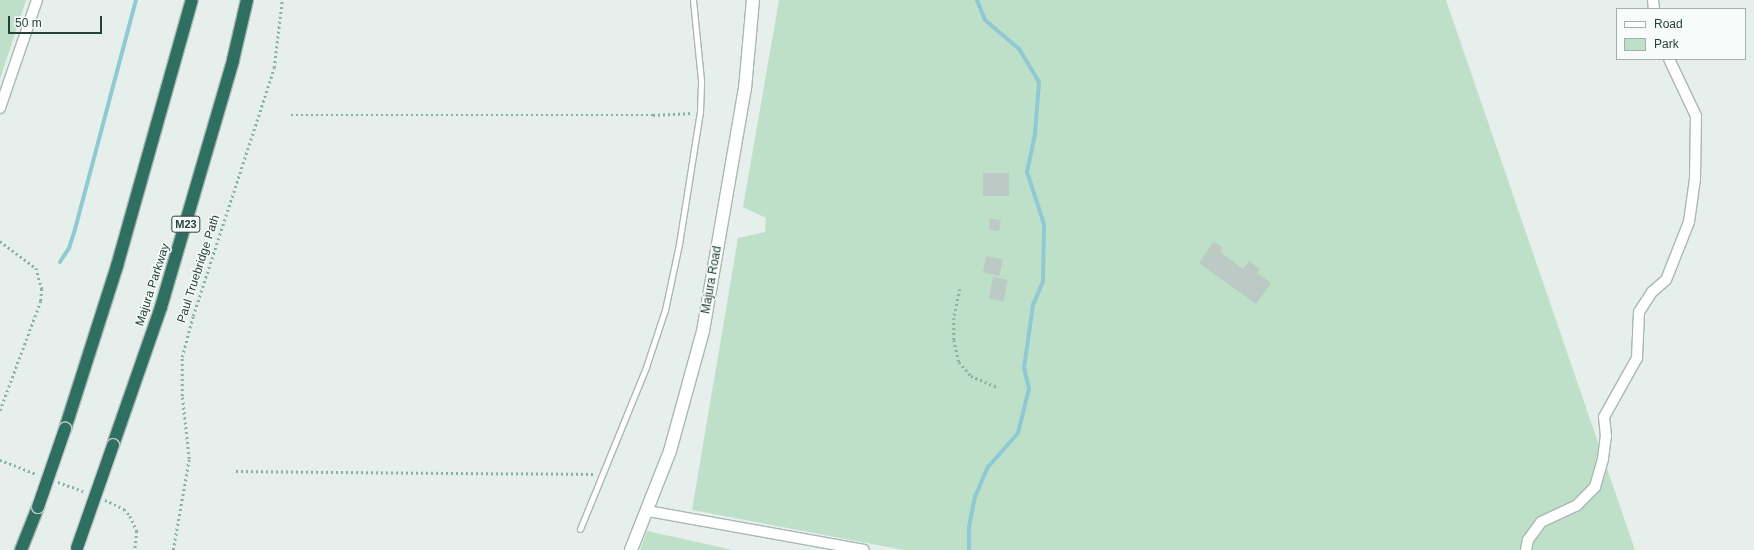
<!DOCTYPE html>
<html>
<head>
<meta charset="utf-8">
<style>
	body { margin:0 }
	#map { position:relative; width:1754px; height:550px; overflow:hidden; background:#e6efeb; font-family:Helvetica,sans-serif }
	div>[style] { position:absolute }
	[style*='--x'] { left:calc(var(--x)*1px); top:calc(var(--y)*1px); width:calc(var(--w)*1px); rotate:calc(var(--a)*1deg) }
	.green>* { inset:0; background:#bfe0c8 }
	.stream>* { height:4px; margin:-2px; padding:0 2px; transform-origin:2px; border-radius:2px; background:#8ec9d4 }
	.building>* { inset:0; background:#bbcac4; transform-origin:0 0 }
	.path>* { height:2.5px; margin-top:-1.25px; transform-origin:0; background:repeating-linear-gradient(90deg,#86b3a5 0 2px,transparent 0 5px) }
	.roads { filter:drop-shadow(1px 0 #a8b8b2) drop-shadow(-1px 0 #a8b8b2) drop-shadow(0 1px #a8b8b2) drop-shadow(0 -1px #a8b8b2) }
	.lane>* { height:5px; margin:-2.5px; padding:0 2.5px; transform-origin:2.5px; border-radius:2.5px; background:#fff }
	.street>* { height:10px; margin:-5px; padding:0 5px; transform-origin:5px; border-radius:5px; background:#fff }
	.secondary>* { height:12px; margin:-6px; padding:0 6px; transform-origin:6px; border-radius:6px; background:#fff }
	.highway>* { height:12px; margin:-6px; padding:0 6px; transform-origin:6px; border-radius:6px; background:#2f6f62 }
	.bridges { filter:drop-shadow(1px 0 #c2cac8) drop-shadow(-1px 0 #c2cac8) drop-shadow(0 1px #c2cac8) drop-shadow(0 -1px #c2cac8) }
	.highway-bridge>* { height:12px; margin:-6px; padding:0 6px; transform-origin:6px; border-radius:6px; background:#2f6f62 }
	span { translate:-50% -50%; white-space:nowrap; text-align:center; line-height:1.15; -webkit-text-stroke:3px #f7fbf9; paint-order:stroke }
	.shield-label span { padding:1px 3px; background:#f7fbf9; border:1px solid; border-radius:3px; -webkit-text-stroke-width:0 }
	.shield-label { font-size:11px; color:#24423a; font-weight:700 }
	.street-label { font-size:12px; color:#24423a }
	.legend { position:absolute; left:1616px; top:8px; width:130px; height:52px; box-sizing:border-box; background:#f7fbf9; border:1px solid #a3b1ad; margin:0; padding:5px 7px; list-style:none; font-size:12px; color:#24423a }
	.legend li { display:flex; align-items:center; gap:8px; height:20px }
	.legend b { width:20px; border:1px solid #a3b1ad }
	.scale { position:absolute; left:8px; top:16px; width:94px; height:18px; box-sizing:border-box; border:2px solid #24423a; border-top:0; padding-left:5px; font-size:12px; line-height:14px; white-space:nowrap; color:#24423a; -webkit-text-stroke:3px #f7fbf9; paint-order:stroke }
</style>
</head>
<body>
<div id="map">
	<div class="green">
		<i style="clip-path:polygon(0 0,26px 0,0 79px)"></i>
		<i style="clip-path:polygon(779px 0,1446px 0,1635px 550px,904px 550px,692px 510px,738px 238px,765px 232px,766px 218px,743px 207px)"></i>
		<i style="clip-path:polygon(647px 531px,733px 550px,640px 550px)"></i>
	</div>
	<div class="stream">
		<i style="--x:60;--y:262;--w:17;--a:-57"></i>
		<i style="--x:69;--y:248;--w:16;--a:-72"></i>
		<i style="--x:74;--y:233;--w:241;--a:-75.1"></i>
		<i style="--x:969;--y:550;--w:23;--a:-90"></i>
		<i style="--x:969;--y:527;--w:31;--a:-79"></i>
		<i style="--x:975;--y:497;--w:33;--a:-67"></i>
		<i style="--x:988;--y:467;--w:45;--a:-48.6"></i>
		<i style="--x:1018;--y:433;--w:45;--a:-76"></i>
		<i style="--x:1029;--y:389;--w:22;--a:-103"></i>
		<i style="--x:1024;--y:368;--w:64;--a:-81.9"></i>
		<i style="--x:1033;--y:305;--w:26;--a:-67"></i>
		<i style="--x:1043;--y:281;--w:57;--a:-89"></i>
		<i style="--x:1044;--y:224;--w:55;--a:-108.1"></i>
		<i style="--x:1027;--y:172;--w:39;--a:-78"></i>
		<i style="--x:1035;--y:134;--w:52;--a:-85.6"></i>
		<i style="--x:1039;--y:82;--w:39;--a:-121"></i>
		<i style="--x:1019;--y:49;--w:45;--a:-139.5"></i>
		<i style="--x:985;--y:20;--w:22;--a:-112"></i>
	</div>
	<div class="building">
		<i style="left:983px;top:173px;width:26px;height:23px"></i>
		<i style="clip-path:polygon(990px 218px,1001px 220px,999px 231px,989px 230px)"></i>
		<i style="clip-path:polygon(1214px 241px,1223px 248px,1220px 252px,1243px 269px,1249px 261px,1260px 269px,1257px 273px,1271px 283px,1256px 304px,1199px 263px)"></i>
		<i style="left:986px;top:256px;width:17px;height:17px;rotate:10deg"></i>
		<i style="left:993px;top:277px;width:15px;height:22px;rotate:11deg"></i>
	</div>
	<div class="path">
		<i style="--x:291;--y:115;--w:362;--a:0"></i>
		<i style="--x:653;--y:115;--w:39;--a:-3"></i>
		<i style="--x:0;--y:241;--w:45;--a:36.9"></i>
		<i style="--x:36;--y:268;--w:22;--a:74"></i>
		<i style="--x:42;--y:289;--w:12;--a:95"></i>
		<i style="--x:41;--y:301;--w:117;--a:110.4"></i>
		<i style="--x:960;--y:289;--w:30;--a:102"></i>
		<i style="--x:954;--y:318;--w:22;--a:90"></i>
		<i style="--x:954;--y:340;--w:23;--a:77"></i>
		<i style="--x:959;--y:362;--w:18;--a:49"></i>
		<i style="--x:971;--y:376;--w:28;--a:23"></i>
		<i style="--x:0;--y:460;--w:40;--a:21"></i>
		<i style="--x:236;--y:471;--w:358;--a:0.5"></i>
		<i style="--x:58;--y:482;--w:29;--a:20"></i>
		<i style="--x:105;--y:500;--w:21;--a:25"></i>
		<i style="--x:124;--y:509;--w:9;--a:49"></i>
		<i style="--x:130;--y:516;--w:17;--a:65"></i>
		<i style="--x:137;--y:531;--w:19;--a:96"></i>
		<i style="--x:173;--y:550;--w:92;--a:-80"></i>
		<i style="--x:189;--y:459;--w:63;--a:-96.3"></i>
		<i style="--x:182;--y:396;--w:39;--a:-90"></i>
		<i style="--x:182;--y:357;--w:42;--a:-75"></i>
		<i style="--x:193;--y:316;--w:261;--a:-71.9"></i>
		<i style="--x:274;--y:68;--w:68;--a:-83.3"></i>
	</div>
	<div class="roads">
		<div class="lane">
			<i style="--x:580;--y:529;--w:175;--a:-67.8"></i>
			<i style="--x:646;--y:367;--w:60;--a:-71.6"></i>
			<i style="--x:665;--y:310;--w:67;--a:-78"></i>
			<i style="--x:679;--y:244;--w:134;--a:-81"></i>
			<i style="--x:700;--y:112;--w:32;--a:-88"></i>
			<i style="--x:701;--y:80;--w:80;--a:-95.7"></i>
		</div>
		<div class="street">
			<i style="--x:1653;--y:0;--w:9;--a:84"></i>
			<i style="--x:0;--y:108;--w:114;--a:-71.1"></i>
			<i style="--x:648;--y:511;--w:219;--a:10.2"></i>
			<i style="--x:1526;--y:550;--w:10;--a:-79"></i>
			<i style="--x:1528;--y:540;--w:22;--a:-54"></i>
			<i style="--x:1541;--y:522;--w:38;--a:-25"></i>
			<i style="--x:1576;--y:506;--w:27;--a:-45"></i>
			<i style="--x:1595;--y:487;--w:29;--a:-74"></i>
			<i style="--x:1603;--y:459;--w:23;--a:-83"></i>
			<i style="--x:1606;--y:436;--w:19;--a:-96"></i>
			<i style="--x:1604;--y:417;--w:68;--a:-60.8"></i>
			<i style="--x:1637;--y:358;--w:46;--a:-87.5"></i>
			<i style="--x:1639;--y:312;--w:24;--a:-57"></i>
			<i style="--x:1652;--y:292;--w:18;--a:-41"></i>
			<i style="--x:1666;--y:280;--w:62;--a:-68.4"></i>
			<i style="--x:1689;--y:222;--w:43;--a:-82.1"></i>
			<i style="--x:1695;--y:179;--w:63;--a:-89.1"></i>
			<i style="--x:1696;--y:116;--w:63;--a:-115.3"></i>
		</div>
		<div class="secondary">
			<i style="--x:631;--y:550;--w:106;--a:-68.5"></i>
			<i style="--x:670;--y:451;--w:124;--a:-74.6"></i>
			<i style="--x:703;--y:331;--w:246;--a:-80.2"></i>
			<i style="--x:745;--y:89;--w:89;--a:-84.9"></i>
		</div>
		<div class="highway">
			<i style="--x:65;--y:429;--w:171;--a:-72.3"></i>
			<i style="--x:117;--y:266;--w:276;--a:-74.3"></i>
			<i style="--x:113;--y:445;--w:146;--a:-70.8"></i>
			<i style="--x:161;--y:307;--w:257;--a:-73.7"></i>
			<i style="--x:233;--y:60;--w:62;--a:-76.9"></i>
			<i style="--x:21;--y:550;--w:46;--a:-68.4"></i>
		</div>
	</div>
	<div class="bridges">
		<div class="highway-bridge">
			<i style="--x:38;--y:507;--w:83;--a:-70.9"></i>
			<i style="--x:77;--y:548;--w:109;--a:-70.7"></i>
		</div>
	</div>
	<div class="shield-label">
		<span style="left:186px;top:224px">M23</span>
	</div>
	<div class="street-label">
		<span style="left:199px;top:269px;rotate:-72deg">Paul Truebridge Path</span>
		<span style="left:712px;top:280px;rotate:-80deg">Majura Road</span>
		<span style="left:153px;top:285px;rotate:-72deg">Majura Parkway</span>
	</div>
	<ul class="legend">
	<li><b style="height:5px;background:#fff"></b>Road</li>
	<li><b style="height:11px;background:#bfe0c8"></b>Park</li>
	</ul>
	<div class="scale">50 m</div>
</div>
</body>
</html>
